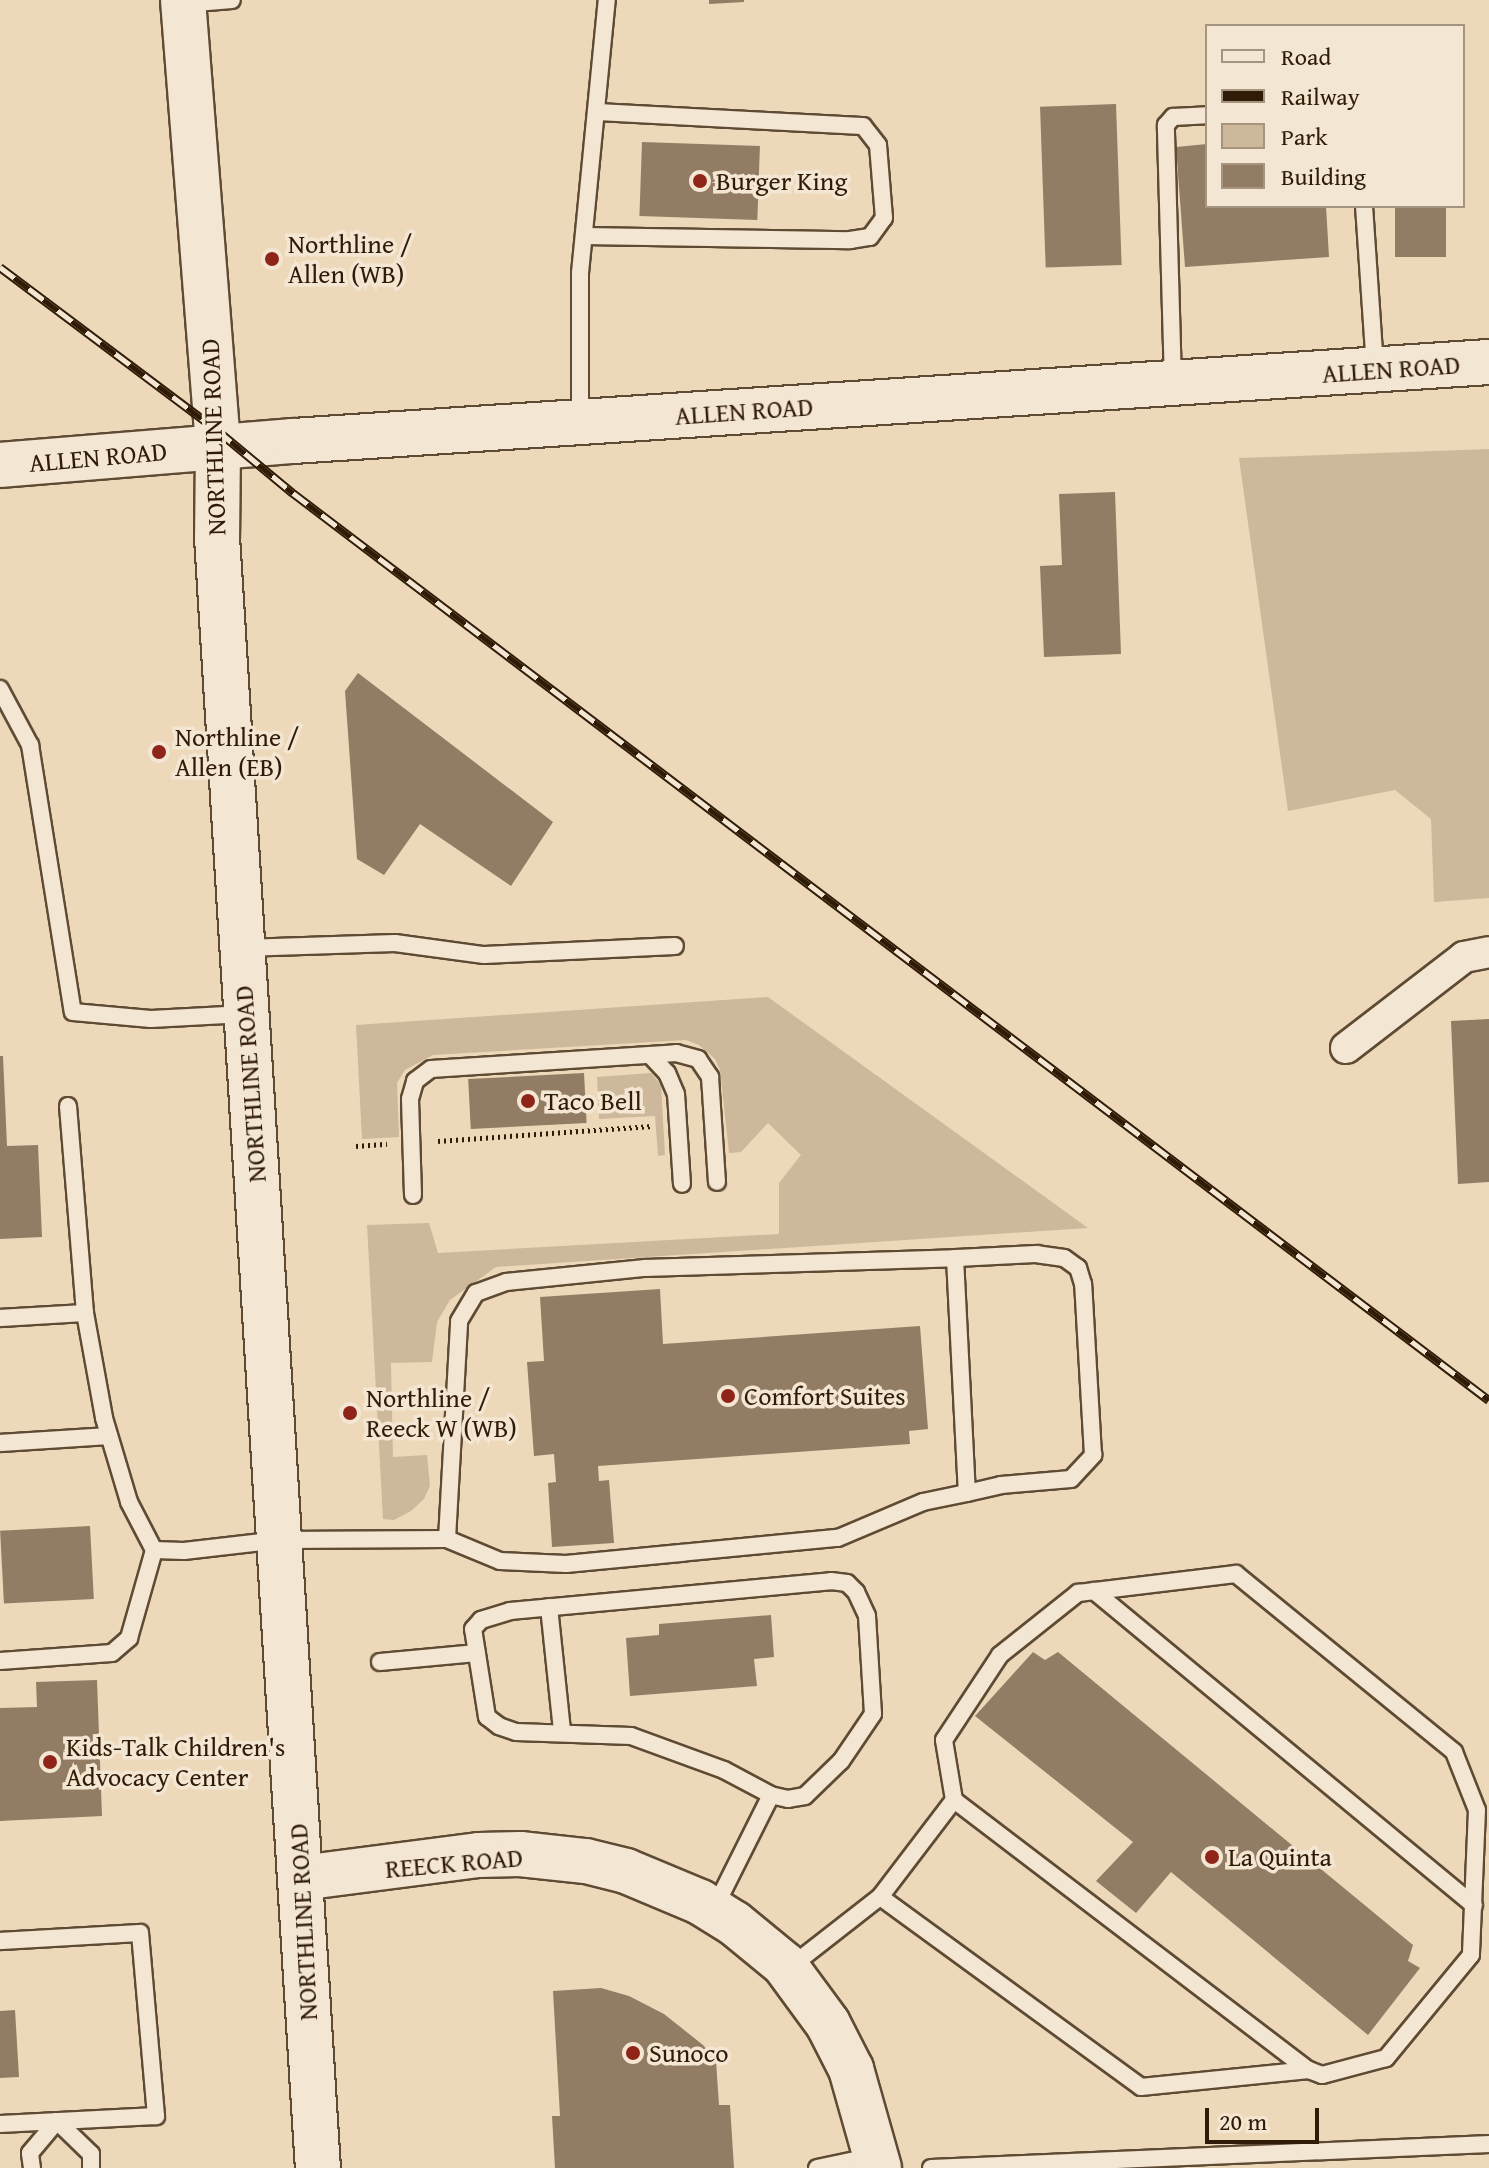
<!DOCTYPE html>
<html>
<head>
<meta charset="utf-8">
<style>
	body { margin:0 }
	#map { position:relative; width:1489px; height:2168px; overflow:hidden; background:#edd8ba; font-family:"Gentium Book Plus",serif }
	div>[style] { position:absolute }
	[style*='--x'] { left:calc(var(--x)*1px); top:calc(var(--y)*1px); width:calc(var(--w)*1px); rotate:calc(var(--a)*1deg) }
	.green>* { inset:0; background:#cdb89b }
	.building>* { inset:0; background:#927d64; transform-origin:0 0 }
	.path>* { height:5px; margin-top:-2.5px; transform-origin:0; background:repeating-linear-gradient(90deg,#301b06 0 2px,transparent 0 6px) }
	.roads { filter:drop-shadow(2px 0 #5f4a33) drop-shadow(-2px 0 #5f4a33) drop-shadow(0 2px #5f4a33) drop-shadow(0 -2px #5f4a33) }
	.lane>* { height:16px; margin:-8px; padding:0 8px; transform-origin:8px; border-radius:8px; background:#f3e6d2 }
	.street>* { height:30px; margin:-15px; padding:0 15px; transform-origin:15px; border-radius:15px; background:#f3e6d2 }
	.secondary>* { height:44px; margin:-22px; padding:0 22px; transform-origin:22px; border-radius:22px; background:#f3e6d2 }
	.rail>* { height:9px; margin-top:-4.5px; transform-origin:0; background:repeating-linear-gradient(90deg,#f3e6d2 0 18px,#301b06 0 36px); box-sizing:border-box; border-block:2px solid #301b06 }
	.dots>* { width:22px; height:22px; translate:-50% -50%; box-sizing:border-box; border:4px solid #f3e6d2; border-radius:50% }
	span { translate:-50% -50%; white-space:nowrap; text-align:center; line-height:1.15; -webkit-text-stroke:7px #f3e6d2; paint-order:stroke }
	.poi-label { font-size:26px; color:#301b06 }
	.left { translate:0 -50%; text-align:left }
	.street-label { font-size:26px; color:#301b06 }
	.legend { position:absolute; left:1205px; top:24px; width:260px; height:184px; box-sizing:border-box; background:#f3e6d2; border:2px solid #a59580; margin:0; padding:10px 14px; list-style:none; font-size:24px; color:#301b06 }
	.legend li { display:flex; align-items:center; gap:16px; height:40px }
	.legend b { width:40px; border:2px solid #a59580 }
	.scale { position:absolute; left:1205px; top:2108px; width:114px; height:36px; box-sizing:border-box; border:4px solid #301b06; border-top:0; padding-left:10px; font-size:24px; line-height:28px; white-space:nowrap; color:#301b06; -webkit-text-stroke:6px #f3e6d2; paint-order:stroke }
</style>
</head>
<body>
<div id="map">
	<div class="green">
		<i style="clip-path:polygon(1489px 449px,1489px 898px,1434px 902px,1431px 819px,1395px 790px,1288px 811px,1239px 458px)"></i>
		<i style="clip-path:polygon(768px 997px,1088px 1228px,496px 1267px,450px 1300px,437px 1322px,432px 1362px,391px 1363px,393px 1457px,427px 1455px,430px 1486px,424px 1499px,411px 1511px,394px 1520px,383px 1519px,367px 1225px,429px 1223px,438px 1253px,779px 1234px,779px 1183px,801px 1155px,768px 1123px,741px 1152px,729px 1153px,720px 1070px,715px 1059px,699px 1045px,686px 1040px,433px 1055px,405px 1070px,397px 1083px,399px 1137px,362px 1139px,356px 1025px)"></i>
		<i style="clip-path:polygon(651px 1073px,661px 1085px,665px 1155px,658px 1156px,655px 1116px,599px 1119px,597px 1077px)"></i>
	</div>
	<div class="building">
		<i style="clip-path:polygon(709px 0,744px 0,744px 2px,709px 4px)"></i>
		<i style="left:1116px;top:104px;width:161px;height:76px;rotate:88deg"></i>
		<i style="left:642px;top:142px;width:118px;height:74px;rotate:2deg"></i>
		<i style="clip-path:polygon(1207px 144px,1207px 206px,1326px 206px,1329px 257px,1185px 267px,1176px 147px)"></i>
		<i style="left:1395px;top:206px;width:51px;height:51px"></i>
		<i style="clip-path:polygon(1115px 492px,1121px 654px,1044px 657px,1040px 566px,1062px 565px,1059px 494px)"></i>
		<i style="clip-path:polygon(358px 673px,553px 822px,511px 886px,420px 824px,384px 875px,357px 859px,345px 691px)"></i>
		<i style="clip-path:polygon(1489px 1019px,1489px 1182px,1458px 1184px,1451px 1021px)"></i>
		<i style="clip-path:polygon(0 1056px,3px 1056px,7px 1146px,38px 1145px,42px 1237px,0 1239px)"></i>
		<i style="left:584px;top:1073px;width:50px;height:116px;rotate:87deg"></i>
		<i style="clip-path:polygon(660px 1289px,663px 1344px,920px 1326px,928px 1429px,909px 1431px,910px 1444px,598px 1466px,599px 1481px,609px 1480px,614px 1543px,552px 1547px,548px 1483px,556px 1482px,554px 1454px,534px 1456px,527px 1362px,544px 1361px,540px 1297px)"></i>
		<i style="left:90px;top:1526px;width:73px;height:90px;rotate:87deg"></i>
		<i style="clip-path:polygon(771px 1615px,774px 1657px,754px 1659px,757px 1686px,630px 1696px,626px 1638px,659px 1635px,659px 1624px)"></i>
		<i style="clip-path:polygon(1033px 1652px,1045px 1660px,1058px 1652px,1413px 1945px,1408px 1961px,1420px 1968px,1368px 2035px,1171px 1872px,1136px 1913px,1096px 1881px,1133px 1842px,975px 1716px)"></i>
		<i style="clip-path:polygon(97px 1680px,102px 1816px,0 1821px,0 1708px,37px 1707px,36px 1682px)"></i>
		<i style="clip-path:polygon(601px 1988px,629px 1996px,664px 2014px,703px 2045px,716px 2061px,719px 2105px,730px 2105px,734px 2168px,555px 2168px,552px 2116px,560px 2116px,553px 1991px)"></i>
		<i style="clip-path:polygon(15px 2010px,19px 2077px,0 2078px,0 2011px)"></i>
	</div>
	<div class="path">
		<i style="--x:438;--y:1141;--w:215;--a:-4"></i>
		<i style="--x:356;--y:1146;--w:31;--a:-4"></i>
	</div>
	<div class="roads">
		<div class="lane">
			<i style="--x:184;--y:4;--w:48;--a:-4.8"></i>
			<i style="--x:1364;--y:206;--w:162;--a:86.1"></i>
			<i style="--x:584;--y:236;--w:266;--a:0.9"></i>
			<i style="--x:850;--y:240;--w:20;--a:-9"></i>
			<i style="--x:870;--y:237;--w:24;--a:-54"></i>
			<i style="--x:884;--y:218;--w:73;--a:-94.7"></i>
			<i style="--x:878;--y:145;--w:24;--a:-128"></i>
			<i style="--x:863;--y:126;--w:267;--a:-177"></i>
			<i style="--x:1173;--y:383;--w:258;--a:-91.6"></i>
			<i style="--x:1166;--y:125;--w:11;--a:-49"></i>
			<i style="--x:1173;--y:117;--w:34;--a:-3"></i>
			<i style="--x:580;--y:421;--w:148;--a:-90"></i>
			<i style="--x:580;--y:273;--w:274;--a:-84.4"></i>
			<i style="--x:0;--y:689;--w:64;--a:61.8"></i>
			<i style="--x:30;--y:745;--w:270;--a:80.9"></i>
			<i style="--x:73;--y:1012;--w:78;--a:5.1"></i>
			<i style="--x:151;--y:1019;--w:94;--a:-3"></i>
			<i style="--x:243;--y:948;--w:152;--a:-1.9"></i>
			<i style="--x:395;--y:943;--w:90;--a:7.7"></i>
			<i style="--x:484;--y:955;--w:191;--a:-2.7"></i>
			<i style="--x:650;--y:1055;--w:25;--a:47"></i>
			<i style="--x:667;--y:1073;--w:23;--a:67"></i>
			<i style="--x:676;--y:1094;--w:90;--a:86.2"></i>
			<i style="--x:68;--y:1106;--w:208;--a:85.3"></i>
			<i style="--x:85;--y:1313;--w:107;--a:79.7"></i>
			<i style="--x:104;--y:1418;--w:88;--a:73.4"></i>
			<i style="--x:129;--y:1502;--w:54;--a:62.5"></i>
			<i style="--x:154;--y:1550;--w:30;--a:2"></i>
			<i style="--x:184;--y:1551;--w:96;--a:-6.6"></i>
			<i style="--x:279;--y:1540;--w:168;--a:-0.3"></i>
			<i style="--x:447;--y:1539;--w:57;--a:22.5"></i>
			<i style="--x:500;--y:1561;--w:66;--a:2.6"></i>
			<i style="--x:566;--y:1564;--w:273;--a:-5.5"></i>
			<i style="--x:838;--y:1538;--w:92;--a:-23"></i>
			<i style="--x:923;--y:1502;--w:45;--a:-11.6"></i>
			<i style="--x:967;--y:1493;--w:35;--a:-13"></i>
			<i style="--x:1001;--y:1485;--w:70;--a:-4.9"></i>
			<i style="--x:1071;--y:1479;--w:33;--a:-47"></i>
			<i style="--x:1093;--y:1455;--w:171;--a:-93.3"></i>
			<i style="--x:1083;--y:1284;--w:17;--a:-107"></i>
			<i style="--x:1078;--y:1268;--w:17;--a:-144"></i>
			<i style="--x:1064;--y:1258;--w:27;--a:-172"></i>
			<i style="--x:1037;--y:1254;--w:82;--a:177.2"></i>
			<i style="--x:955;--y:1258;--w:235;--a:87.1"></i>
			<i style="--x:413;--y:1195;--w:96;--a:-91.8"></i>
			<i style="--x:410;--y:1099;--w:19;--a:-74"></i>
			<i style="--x:415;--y:1081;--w:20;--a:-37"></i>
			<i style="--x:431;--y:1069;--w:246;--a:-3.7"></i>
			<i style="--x:676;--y:1053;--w:23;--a:15"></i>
			<i style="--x:698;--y:1059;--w:22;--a:56"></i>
			<i style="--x:710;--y:1077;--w:105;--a:86.2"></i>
			<i style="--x:0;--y:1318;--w:85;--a:-3.4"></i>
			<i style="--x:0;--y:1443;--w:109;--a:-3.7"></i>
			<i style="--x:447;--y:1539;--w:218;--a:-86.8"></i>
			<i style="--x:459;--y:1321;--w:33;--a:-59"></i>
			<i style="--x:476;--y:1293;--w:32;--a:-20"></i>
			<i style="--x:506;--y:1282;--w:140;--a:-5.8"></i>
			<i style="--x:645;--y:1268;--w:310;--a:-1.8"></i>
			<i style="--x:1094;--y:1591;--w:493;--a:39.6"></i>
			<i style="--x:549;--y:1607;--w:125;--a:84"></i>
			<i style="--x:0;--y:1661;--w:112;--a:-4.1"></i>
			<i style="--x:112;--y:1653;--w:23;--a:-41"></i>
			<i style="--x:129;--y:1638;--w:91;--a:-74.1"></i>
			<i style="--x:380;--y:1662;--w:97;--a:-5.3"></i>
			<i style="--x:954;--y:1800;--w:61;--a:-99.5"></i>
			<i style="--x:944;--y:1740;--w:102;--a:-56.6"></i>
			<i style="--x:1000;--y:1655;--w:100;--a:-38.5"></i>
			<i style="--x:1078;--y:1593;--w:159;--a:-6.9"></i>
			<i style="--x:1236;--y:1574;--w:281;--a:39.2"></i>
			<i style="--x:1454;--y:1752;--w:62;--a:68.4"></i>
			<i style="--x:1477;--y:1810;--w:145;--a:92.4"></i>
			<i style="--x:1471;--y:1955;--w:134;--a:129.5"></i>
			<i style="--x:1386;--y:2058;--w:66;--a:165.1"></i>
			<i style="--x:1322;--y:2075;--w:14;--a:-159"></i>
			<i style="--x:714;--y:1909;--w:127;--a:-63.4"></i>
			<i style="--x:771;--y:1795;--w:53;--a:-152"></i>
			<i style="--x:724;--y:1770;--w:99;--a:-159.9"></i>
			<i style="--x:631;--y:1736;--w:115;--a:-178"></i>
			<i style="--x:516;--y:1732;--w:18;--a:-161"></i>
			<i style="--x:499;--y:1726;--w:15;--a:-143"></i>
			<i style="--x:487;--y:1717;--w:89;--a:-99"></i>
			<i style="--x:473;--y:1629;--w:12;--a:-48"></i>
			<i style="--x:481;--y:1620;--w:30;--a:-17"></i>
			<i style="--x:510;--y:1611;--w:322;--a:-5.3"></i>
			<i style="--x:831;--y:1581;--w:16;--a:7"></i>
			<i style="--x:847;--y:1583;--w:13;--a:45"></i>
			<i style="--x:856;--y:1592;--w:26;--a:65"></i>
			<i style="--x:867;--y:1616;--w:98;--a:86.5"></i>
			<i style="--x:873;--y:1714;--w:57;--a:124.2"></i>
			<i style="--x:841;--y:1761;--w:50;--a:135.8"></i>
			<i style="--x:805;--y:1796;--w:17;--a:170"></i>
			<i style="--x:788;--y:1799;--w:17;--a:-167"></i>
			<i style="--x:0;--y:1941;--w:140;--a:-3.3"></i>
			<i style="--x:140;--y:1933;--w:184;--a:85"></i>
			<i style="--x:156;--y:2116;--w:156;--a:177.1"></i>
			<i style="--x:789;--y:1968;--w:115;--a:-38"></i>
			<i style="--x:880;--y:1897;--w:122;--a:-52.7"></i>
			<i style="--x:954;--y:1800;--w:446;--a:37.3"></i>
			<i style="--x:1309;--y:2070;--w:169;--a:174.2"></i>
			<i style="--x:1141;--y:2087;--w:323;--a:-143.9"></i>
			<i style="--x:32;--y:2168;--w:15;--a:-98"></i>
			<i style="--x:30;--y:2153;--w:42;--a:-49.8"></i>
			<i style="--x:57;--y:2121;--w:47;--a:44.1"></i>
			<i style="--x:91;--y:2154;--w:14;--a:90"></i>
			<i style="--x:817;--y:2168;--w:58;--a:-11.9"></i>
			<i style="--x:931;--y:2168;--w:559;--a:-2.46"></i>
		</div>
		<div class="street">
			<i style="--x:1346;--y:1048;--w:149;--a:-37.6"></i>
			<i style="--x:1464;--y:957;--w:25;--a:-11"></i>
		</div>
		<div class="secondary">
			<i style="--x:183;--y:0;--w:448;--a:85.5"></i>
			<i style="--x:218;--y:447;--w:90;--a:90.6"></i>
			<i style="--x:217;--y:537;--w:1634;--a:86.46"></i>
			<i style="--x:0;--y:465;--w:294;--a:-4.7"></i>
			<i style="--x:293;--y:441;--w:1199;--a:-3.78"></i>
			<i style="--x:301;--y:1878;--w:179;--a:-7.4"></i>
			<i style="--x:479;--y:1855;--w:41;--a:-1.4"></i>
			<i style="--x:520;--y:1854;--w:66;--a:6.1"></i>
			<i style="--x:586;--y:1861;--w:41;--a:14"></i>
			<i style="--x:626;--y:1871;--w:80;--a:22.7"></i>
			<i style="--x:700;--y:1902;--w:40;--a:32"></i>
			<i style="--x:734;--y:1923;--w:65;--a:39.4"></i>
			<i style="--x:784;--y:1964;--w:74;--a:53.7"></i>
			<i style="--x:828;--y:2024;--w:51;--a:62.9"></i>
			<i style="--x:851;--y:2069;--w:103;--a:74.2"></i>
		</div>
	</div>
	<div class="rail">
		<i style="--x:0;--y:267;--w:271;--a:36.9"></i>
		<i style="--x:217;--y:430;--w:99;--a:39.7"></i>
		<i style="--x:293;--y:493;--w:1501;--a:37.18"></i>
	</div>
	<div class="dots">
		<i style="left:700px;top:181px;background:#8f2418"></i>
		<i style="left:272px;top:259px;background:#8f2418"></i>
		<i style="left:159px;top:752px;background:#8f2418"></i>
		<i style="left:528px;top:1101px;background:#8f2418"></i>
		<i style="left:728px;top:1396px;background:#8f2418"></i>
		<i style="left:350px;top:1413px;background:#8f2418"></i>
		<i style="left:50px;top:1762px;background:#8f2418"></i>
		<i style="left:1212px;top:1857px;background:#8f2418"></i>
		<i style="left:633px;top:2053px;background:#8f2418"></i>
	</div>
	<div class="poi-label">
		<span class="left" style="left:716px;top:181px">Burger King</span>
		<span class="left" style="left:288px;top:259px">Northline /<br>Allen (WB)</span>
		<span class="left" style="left:175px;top:752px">Northline /<br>Allen (EB)</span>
		<span class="left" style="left:544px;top:1101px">Taco Bell</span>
		<span class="left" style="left:744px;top:1396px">Comfort Suites</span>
		<span class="left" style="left:366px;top:1413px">Northline /<br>Reeck W (WB)</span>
		<span class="left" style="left:66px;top:1762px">Kids-Talk Children's<br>Advocacy Center</span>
		<span class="left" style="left:1228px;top:1857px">La Quinta</span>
		<span class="left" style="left:649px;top:2053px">Sunoco</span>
	</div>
	<div class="street-label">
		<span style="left:1391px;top:369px;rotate:-4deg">ALLEN ROAD</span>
		<span style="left:744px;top:411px;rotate:-4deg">ALLEN ROAD</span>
		<span style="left:213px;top:437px;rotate:-92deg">NORTHLINE ROAD</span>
		<span style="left:98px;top:457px;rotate:-5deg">ALLEN ROAD</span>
		<span style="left:250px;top:1084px;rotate:-94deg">NORTHLINE ROAD</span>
		<span style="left:454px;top:1863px;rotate:-5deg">REECK ROAD</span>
		<span style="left:303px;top:1922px;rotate:-93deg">NORTHLINE ROAD</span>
	</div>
	<ul class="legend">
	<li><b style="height:10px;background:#f3e6d2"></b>Road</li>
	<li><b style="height:10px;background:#301b06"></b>Railway</li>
	<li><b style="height:22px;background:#cdb89b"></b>Park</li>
	<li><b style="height:22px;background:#927d64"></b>Building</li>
	</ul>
	<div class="scale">20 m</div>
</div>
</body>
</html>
